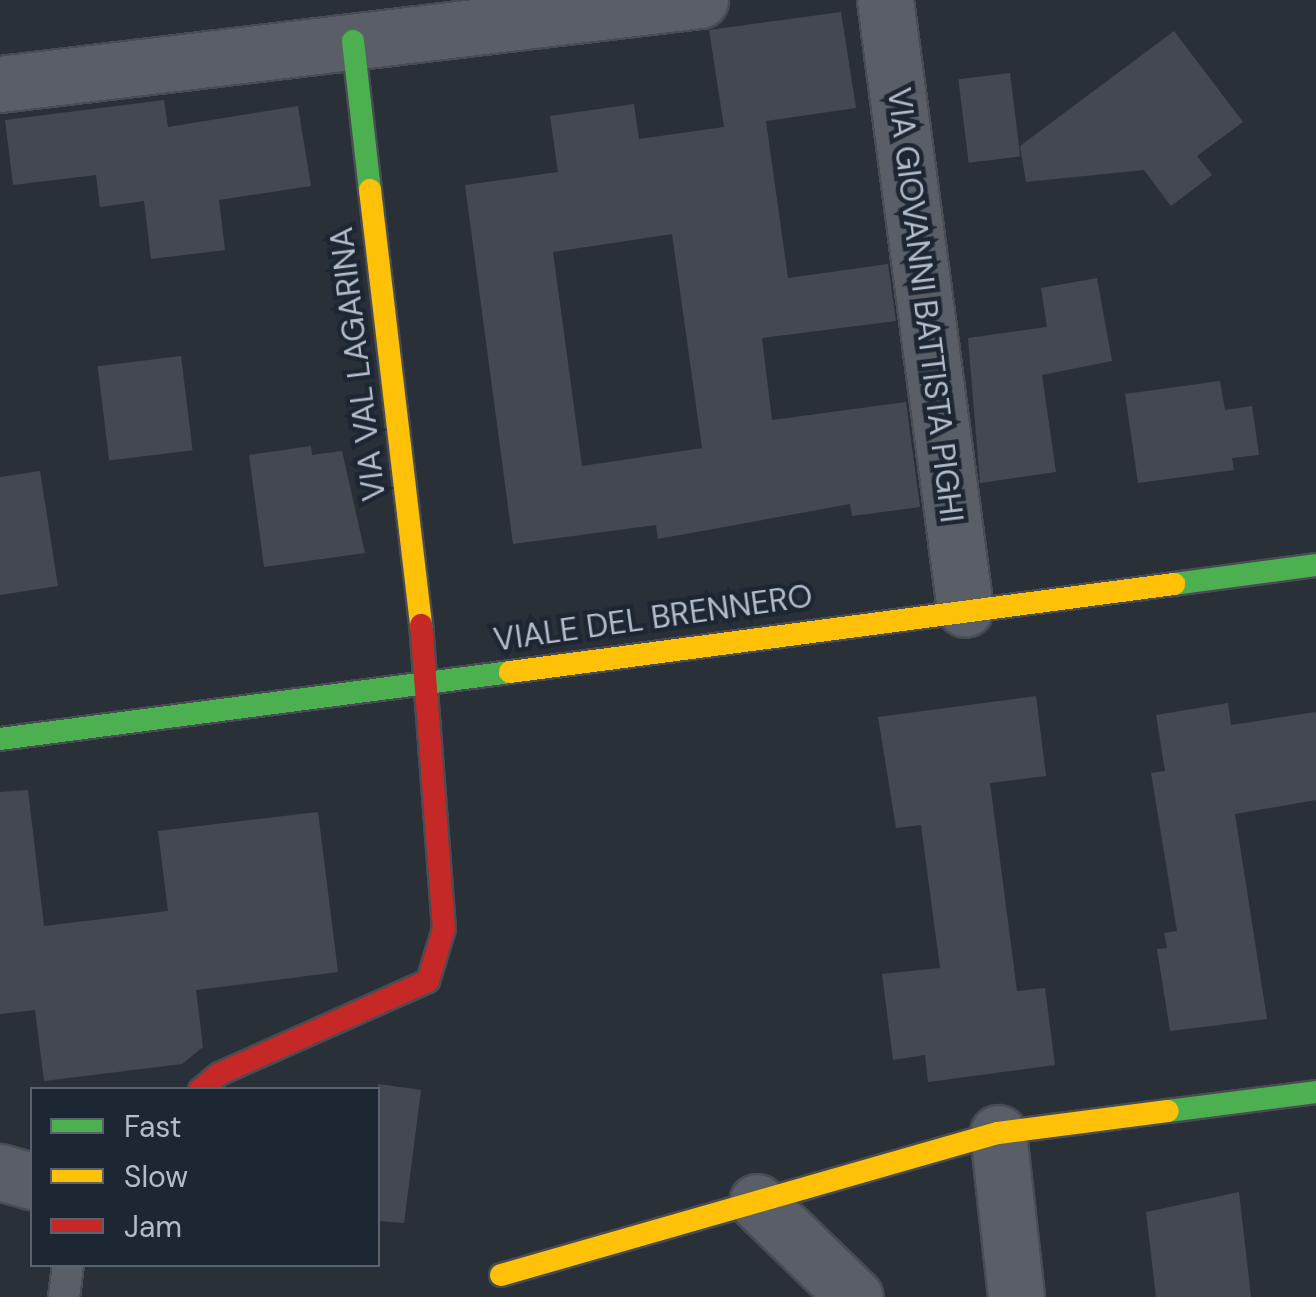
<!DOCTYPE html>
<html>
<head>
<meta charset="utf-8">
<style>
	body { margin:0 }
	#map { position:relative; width:1316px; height:1297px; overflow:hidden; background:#2a3038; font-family:"DM Sans",sans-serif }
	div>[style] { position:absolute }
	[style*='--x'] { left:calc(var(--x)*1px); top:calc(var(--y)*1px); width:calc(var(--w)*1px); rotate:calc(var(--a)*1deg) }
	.building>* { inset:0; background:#444950; transform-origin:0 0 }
	.roads { filter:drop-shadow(2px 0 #484c53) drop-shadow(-2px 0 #484c53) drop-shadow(0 2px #484c53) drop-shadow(0 -2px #484c53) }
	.lane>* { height:30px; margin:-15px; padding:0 15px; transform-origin:15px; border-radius:15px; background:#5a5e66 }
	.street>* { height:55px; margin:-27.5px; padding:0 27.5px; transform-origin:27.5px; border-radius:27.5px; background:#5a5e66 }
	.fast>* { height:22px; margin:-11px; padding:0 11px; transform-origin:11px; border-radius:11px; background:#4caf50 }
	.slow>* { height:22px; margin:-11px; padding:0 11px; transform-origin:11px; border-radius:11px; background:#ffc107 }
	.jam>* { height:22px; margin:-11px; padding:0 11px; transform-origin:11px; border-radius:11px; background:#c62828 }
	span { translate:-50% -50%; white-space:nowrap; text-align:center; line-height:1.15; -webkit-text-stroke:9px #1d2633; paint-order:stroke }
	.street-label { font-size:32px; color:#b4bcc9 }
	.legend { position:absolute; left:30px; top:1087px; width:350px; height:180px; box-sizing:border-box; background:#1d2633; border:2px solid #59626f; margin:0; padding:12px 18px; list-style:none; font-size:30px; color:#b4bcc9 }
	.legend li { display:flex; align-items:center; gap:20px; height:50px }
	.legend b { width:50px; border:2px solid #59626f }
</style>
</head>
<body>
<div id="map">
	<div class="building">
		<i style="clip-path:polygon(evenodd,841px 12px,856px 108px,766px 121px,788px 278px,888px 264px,896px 321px,762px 338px,772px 420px,906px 402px,920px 507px,852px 516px,850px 504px,658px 539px,656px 525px,513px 544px,465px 185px,558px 172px,550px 116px,634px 104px,639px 139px,724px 127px,709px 30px,841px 12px,672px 234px,702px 448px,582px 466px,553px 252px,672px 234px)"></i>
		<i style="clip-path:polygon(1174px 31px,1243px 122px,1197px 156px,1212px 175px,1171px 206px,1144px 170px,1026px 182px,1020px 146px)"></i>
		<i style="left:1010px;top:73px;width:84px;height:52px;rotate:83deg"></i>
		<i style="clip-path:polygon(164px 100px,168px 127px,298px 106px,311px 186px,219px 200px,225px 250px,151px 259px,144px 201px,100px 207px,96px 175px,13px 185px,5px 120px)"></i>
		<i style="clip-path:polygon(1097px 278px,1112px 361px,1042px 375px,1056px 472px,980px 483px,968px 338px,1047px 327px,1041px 288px)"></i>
		<i style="left:181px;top:356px;width:95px;height:84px;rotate:83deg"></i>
		<i style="clip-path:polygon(1220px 381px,1225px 410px,1252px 406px,1259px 455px,1232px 458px,1234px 470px,1138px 483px,1125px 394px)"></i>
		<i style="clip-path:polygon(311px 446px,312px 455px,342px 451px,365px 553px,264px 567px,249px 455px)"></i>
		<i style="clip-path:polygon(40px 471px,58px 586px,0 595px,0 477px)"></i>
		<i style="clip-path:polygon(1036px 696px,1046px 776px,990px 783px,1017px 991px,1045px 988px,1055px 1065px,928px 1082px,925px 1055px,893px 1060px,882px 974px,940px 968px,921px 825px,896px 828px,878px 717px)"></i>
		<i style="clip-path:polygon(1228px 703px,1231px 725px,1316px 712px,1316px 800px,1235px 814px,1267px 1019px,1170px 1031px,1157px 949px,1167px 948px,1164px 933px,1177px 931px,1151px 773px,1165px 771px,1156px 715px)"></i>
		<i style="clip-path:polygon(28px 790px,44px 926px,168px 911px,158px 831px,318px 812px,338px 972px,196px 990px,203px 1047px,182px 1064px,44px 1081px,35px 1010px,0 1014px,0 792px)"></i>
		<i style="clip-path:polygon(378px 1084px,421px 1090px,404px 1223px,378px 1221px)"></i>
		<i style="clip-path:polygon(1239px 1192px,1251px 1297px,1156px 1297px,1146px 1212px)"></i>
	</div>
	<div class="roads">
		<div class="lane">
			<i style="--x:64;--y:1297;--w:33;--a:-83"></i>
		</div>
		<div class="street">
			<i style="--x:885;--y:0;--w:614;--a:82.52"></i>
			<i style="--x:0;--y:84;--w:705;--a:-6.84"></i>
			<i style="--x:998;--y:1133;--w:165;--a:83.7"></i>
			<i style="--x:0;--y:1172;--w:33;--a:16"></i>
			<i style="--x:757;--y:1202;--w:136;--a:44.1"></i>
		</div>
		<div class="fast">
			<i style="--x:353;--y:41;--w:150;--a:83.5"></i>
			<i style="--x:1174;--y:584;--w:143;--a:-7.6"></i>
			<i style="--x:0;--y:739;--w:514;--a:-7.48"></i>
			<i style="--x:1168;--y:1111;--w:149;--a:-7.3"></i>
		</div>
		<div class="slow">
			<i style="--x:370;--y:190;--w:438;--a:83.3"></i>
			<i style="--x:510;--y:672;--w:670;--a:-7.55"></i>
			<i style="--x:501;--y:1275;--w:517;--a:-15.95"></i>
			<i style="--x:998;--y:1133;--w:171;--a:-7.4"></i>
		</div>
		<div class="jam">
			<i style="--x:200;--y:1090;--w:25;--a:-40"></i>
			<i style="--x:219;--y:1074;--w:229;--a:-24"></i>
			<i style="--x:428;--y:981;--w:54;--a:-72.9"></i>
			<i style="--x:444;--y:929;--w:305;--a:-94.3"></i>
		</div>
	</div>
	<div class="street-label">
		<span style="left:925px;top:305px;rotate:83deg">VIA GIOVANNI BATTISTA PIGHI</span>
		<span style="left:358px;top:364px;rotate:-97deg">VIA VAL LAGARINA</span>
		<span style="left:653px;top:618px;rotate:-8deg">VIALE DEL BRENNERO</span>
	</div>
	<ul class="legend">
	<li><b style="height:12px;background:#4caf50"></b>Fast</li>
	<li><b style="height:12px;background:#ffc107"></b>Slow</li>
	<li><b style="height:12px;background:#c62828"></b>Jam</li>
	</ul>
</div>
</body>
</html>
